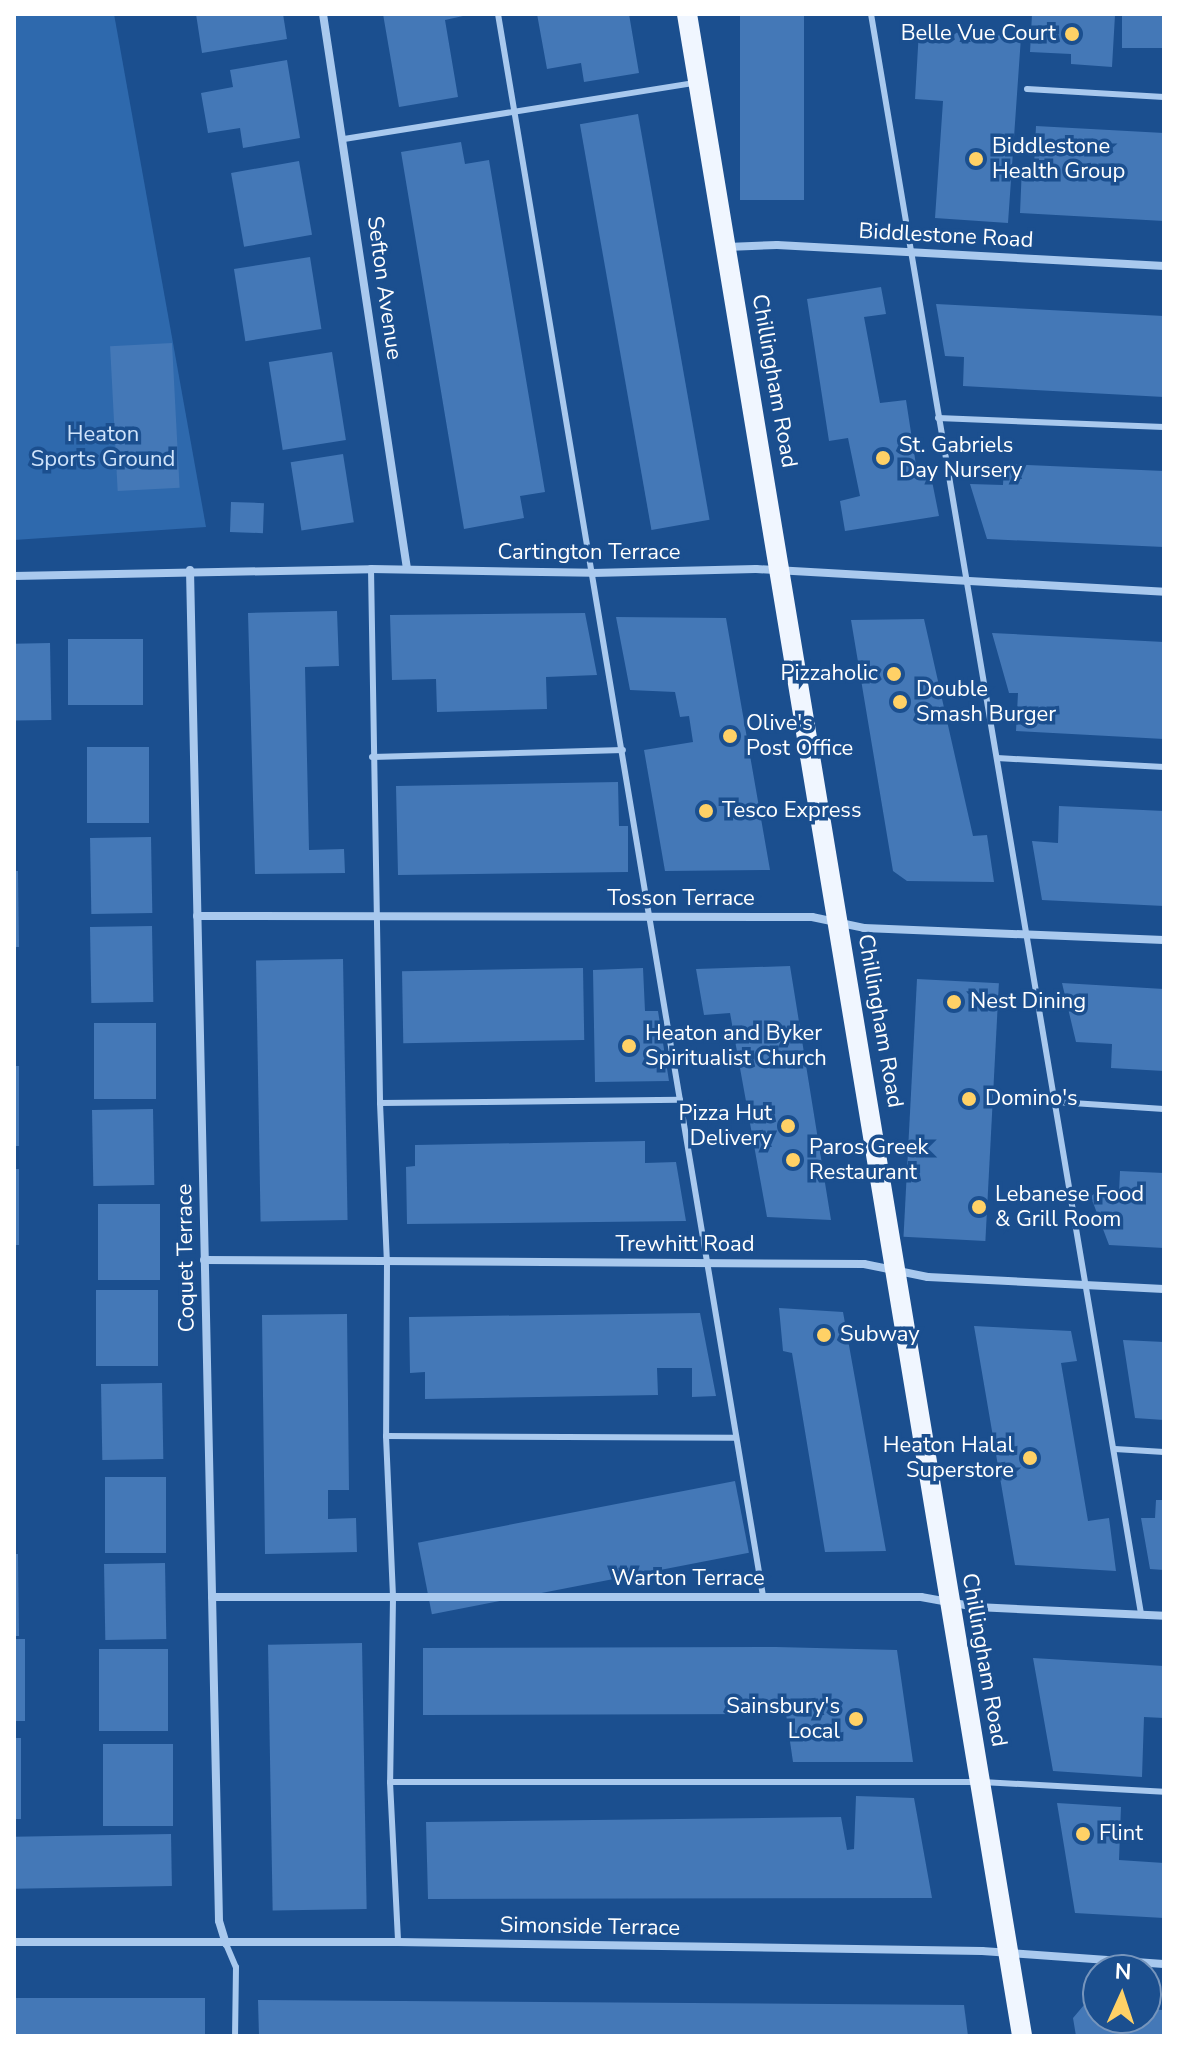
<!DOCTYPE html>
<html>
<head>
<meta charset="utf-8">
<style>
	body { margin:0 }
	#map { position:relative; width:1178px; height:2050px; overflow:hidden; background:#1b4f8f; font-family:"Nunito Sans",sans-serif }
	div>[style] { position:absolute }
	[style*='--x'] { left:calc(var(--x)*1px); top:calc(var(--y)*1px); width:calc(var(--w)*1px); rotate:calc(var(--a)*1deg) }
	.green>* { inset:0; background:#2e69ad }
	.building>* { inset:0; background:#4478b7; transform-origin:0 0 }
	.service>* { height:6px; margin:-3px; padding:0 3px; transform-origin:3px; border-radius:3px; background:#a9c9ee }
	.minor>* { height:8px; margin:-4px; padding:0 4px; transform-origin:4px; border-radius:4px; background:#a9c9ee }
	.primary>* { height:20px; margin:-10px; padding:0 10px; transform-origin:10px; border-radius:10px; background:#f0f6ff }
	.dots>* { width:22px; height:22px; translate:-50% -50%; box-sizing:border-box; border:4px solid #1b4f8f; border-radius:50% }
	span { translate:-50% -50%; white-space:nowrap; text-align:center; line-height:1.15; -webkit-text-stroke:7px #1b4f8f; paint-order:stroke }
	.poi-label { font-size:22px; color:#fff }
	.right { translate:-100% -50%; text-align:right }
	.left { translate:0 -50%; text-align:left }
	.street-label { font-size:22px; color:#fff }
	.park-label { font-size:22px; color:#cfe3fa }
	.frame { position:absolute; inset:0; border:16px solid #fff; pointer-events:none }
	.north { position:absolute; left:1082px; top:1954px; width:80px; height:80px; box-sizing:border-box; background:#1b4f8f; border:2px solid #7695bc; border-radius:50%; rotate:3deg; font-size:22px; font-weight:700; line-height:32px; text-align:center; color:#fff }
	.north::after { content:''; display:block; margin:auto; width:28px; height:36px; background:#ffd166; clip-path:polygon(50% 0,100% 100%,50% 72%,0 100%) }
</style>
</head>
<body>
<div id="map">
	<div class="green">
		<i style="clip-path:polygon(14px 14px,114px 14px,206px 527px,14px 540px)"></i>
	</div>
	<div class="building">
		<i style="clip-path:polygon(196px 14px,283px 14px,287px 39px,202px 53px)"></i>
		<i style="clip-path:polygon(383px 14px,472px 14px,445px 20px,458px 97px,399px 107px)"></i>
		<i style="clip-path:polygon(537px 14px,629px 14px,639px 73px,584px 82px,581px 63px,547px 69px)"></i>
		<i style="left:740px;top:14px;width:64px;height:186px"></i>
		<i style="clip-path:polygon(1032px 14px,1115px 15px,1112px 67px,1071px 64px,1071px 54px,1030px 52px)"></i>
		<i style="left:1122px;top:14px;width:42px;height:34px"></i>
		<i style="clip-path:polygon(919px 30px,1021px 37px,1008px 223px,935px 218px,943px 101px,915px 99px)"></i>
		<i style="clip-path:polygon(287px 60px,300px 138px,243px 148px,240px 128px,208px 133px,201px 93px,233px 87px,230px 70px)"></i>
		<i style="left:638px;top:114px;width:412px;height:59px;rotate:80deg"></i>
		<i style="clip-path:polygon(1036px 126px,1164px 133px,1164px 221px,1020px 213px,1022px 166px,1034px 166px)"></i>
		<i style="clip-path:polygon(461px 142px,465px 164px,489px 160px,545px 492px,520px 496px,524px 518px,464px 529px,401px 152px)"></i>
		<i style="left:299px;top:161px;width:75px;height:69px;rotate:80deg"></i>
		<i style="left:310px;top:257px;width:73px;height:77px;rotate:81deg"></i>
		<i style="clip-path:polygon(881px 287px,886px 314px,864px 317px,880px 403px,906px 400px,918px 478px,931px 476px,939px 516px,845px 531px,840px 501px,860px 496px,848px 438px,829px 441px,807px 299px)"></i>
		<i style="clip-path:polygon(936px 304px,1164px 316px,1164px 397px,963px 386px,964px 357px,945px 356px)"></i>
		<i style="left:172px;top:343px;width:145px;height:62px;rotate:87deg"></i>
		<i style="left:332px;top:352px;width:89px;height:64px;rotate:81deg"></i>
		<i style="left:343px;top:454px;width:69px;height:53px;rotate:81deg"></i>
		<i style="clip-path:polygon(1004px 464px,1164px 471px,1164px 547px,987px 539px,970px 484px,1003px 485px)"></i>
		<i style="left:231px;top:502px;width:33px;height:30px;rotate:2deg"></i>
		<i style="clip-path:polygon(337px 611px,339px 666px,305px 667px,309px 850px,344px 849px,345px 873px,255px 874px,248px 613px)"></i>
		<i style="clip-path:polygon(585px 613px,597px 675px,546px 677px,547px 709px,437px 712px,436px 679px,392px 680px,390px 615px)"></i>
		<i style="clip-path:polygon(616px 617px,726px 618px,770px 870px,665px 871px,644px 750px,693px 742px,689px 716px,680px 717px,675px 692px,630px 690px)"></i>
		<i style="clip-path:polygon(924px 619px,973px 836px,987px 835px,994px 882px,907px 881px,893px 871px,851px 620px)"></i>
		<i style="clip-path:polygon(992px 633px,1164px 642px,1164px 739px,1016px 731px,1018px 693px,1009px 693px)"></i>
		<i style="left:68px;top:639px;width:75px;height:66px"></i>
		<i style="left:50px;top:643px;width:77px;height:36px;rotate:89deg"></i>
		<i style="left:149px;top:747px;width:76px;height:62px;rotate:90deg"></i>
		<i style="clip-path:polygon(618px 782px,619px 826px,628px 826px,628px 872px,398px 875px,396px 786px)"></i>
		<i style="clip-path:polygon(1059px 806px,1164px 811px,1164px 906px,1042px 900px,1032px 841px,1058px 843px)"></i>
		<i style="left:151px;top:837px;width:76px;height:61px;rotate:89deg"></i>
		<i style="clip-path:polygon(14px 871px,18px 871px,19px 947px,14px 947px)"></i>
		<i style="left:152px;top:926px;width:76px;height:62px;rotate:89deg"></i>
		<i style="left:343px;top:959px;width:261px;height:87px;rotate:89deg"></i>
		<i style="clip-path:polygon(790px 966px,831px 1220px,767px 1217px,730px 1013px,704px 1015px,696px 969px)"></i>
		<i style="left:583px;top:968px;width:72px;height:181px;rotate:89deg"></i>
		<i style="clip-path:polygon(643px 968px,645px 1011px,658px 1011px,669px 1081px,595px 1082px,593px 970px)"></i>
		<i style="left:917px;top:979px;width:82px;height:258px;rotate:3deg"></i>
		<i style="clip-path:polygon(1062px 983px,1164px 989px,1164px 1071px,1111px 1068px,1112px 1044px,1076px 1042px)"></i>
		<i style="left:156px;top:1023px;width:76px;height:62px;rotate:90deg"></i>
		<i style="left:14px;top:1066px;width:5px;height:80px"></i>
		<i style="left:153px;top:1109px;width:76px;height:61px;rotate:89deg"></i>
		<i style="clip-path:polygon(645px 1141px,645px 1163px,676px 1162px,686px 1221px,407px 1224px,406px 1167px,415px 1166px,415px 1145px)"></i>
		<i style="left:14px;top:1169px;width:5px;height:76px"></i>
		<i style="clip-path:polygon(1120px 1171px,1164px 1173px,1164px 1248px,1109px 1245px,1089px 1192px,1119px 1193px)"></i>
		<i style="left:160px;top:1204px;width:76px;height:62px;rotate:90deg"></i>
		<i style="left:158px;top:1290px;width:76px;height:62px;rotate:90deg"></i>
		<i style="clip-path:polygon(779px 1308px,843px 1312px,886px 1551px,825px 1552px,792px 1353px,783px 1351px)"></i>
		<i style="clip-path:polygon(700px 1313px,716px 1396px,692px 1397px,692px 1368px,657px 1368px,658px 1395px,425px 1399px,425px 1372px,410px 1373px,409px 1317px)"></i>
		<i style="clip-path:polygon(347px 1314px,349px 1490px,328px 1490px,328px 1519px,356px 1518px,357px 1552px,265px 1554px,262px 1315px)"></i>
		<i style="clip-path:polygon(974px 1326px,1071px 1331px,1077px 1361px,1061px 1363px,1088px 1521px,1109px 1518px,1116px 1571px,1015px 1565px)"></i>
		<i style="clip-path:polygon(1123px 1340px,1164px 1342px,1164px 1420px,1135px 1418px)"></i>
		<i style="left:162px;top:1383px;width:76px;height:61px;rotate:89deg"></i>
		<i style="left:105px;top:1477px;width:61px;height:76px"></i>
		<i style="left:735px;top:1481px;width:73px;height:323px;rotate:79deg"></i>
		<i style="clip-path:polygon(1156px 1500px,1164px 1500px,1164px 1570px,1150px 1569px,1141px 1518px,1155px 1518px)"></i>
		<i style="clip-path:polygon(14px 1554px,18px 1554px,19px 1636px,14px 1636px)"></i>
		<i style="left:165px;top:1563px;width:76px;height:61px;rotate:89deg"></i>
		<i style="left:14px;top:1639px;width:11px;height:82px"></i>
		<i style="left:362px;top:1643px;width:266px;height:94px;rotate:89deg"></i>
		<i style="clip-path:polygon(776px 1647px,897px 1650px,913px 1762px,793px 1762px,786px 1714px,423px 1715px,423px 1648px)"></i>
		<i style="left:99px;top:1649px;width:69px;height:82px"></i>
		<i style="clip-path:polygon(1033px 1658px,1164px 1666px,1164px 1718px,1144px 1717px,1142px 1777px,1053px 1771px)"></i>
		<i style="left:14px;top:1738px;width:7px;height:81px"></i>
		<i style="left:173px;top:1744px;width:82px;height:70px;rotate:90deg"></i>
		<i style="clip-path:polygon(856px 1796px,914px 1798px,932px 1898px,428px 1899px,426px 1822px,841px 1817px,847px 1850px,854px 1849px)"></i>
		<i style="clip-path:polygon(1057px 1803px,1121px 1807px,1119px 1860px,1164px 1863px,1164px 1918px,1075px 1913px)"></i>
		<i style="left:171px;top:1834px;width:52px;height:157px;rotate:89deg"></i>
		<i style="left:14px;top:1998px;width:191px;height:38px"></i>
		<i style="clip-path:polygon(258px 2000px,964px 2005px,968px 2036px,259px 2036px)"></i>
		<i style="clip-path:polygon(1084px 2005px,1098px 2006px,1098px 2018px,1146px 2018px,1146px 2009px,1164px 2010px,1164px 2036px,1076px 2036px,1073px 2018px)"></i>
	</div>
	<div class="service">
		<i style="--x:498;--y:14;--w:1604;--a:80.49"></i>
		<i style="--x:871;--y:14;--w:1623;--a:80.42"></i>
		<i style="--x:1027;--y:89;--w:137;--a:3.3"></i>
		<i style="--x:344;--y:139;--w:355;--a:-9.1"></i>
		<i style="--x:938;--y:418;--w:226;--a:2.3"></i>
		<i style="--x:371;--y:569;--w:534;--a:89.03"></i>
		<i style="--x:380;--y:1103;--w:160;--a:87.5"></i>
		<i style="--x:387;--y:1263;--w:173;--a:90.3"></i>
		<i style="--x:386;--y:1436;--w:162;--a:87.5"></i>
		<i style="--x:393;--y:1598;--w:184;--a:90.9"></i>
		<i style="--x:390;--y:1782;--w:160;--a:87.1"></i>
		<i style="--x:372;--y:757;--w:251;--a:-1.6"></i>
		<i style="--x:997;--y:758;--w:167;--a:3.1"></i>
		<i style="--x:1057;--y:1102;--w:107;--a:3.7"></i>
		<i style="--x:380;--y:1103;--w:300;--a:-0.6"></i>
		<i style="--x:386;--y:1436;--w:349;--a:0.3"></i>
		<i style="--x:1115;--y:1449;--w:49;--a:3.5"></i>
		<i style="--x:390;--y:1782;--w:592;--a:0"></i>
		<i style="--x:982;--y:1782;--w:182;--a:3.1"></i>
		<i style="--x:226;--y:1944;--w:25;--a:67"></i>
		<i style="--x:236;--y:1967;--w:69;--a:90.8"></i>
	</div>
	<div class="minor">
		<i style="--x:323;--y:14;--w:561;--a:81.39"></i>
		<i style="--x:727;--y:247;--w:50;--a:-2.3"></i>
		<i style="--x:777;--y:245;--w:388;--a:3.1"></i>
		<i style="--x:190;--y:570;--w:1351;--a:88.77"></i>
		<i style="--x:219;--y:1921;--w:24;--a:73"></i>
		<i style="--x:14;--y:576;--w:357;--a:-1.1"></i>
		<i style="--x:371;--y:569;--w:221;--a:1"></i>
		<i style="--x:592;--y:573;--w:164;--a:-1.4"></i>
		<i style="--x:756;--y:569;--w:409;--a:3.2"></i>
		<i style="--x:197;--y:916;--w:615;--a:0.09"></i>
		<i style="--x:812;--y:917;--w:53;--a:11.9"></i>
		<i style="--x:864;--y:928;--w:300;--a:2.3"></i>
		<i style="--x:204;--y:1260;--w:660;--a:0.35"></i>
		<i style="--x:864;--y:1264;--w:65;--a:11.5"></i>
		<i style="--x:928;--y:1277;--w:236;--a:2.9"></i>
		<i style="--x:212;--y:1597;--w:709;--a:0"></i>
		<i style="--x:921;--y:1597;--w:56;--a:10.3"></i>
		<i style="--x:976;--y:1607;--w:188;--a:2.7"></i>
		<i style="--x:14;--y:1942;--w:384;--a:0"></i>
		<i style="--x:398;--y:1942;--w:584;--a:0.88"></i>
		<i style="--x:982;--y:1951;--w:182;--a:4.1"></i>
	</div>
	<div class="primary">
		<i style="--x:687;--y:14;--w:2050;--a:80.59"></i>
	</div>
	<div class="dots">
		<i style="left:1072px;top:34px;background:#ffd166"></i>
		<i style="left:976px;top:159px;background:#ffd166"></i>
		<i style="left:883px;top:458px;background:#ffd166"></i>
		<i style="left:894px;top:674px;background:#ffd166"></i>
		<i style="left:900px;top:702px;background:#ffd166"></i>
		<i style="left:730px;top:736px;background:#ffd166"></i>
		<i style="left:706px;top:811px;background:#ffd166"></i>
		<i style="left:954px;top:1002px;background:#ffd166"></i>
		<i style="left:629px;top:1046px;background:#ffd166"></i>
		<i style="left:969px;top:1099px;background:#ffd166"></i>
		<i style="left:788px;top:1126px;background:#ffd166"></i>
		<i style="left:793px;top:1160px;background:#ffd166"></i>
		<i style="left:979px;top:1207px;background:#ffd166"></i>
		<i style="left:824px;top:1335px;background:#ffd166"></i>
		<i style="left:1030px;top:1458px;background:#ffd166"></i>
		<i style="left:856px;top:1719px;background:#ffd166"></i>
		<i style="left:1083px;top:1834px;background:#ffd166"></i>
	</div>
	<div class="poi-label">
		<span class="right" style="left:1056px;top:34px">Belle Vue Court</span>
		<span class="left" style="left:992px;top:159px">Biddlestone<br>Health Group</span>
		<span class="left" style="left:899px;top:458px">St. Gabriels<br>Day Nursery</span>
		<span class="right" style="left:878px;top:674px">Pizzaholic</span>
		<span class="left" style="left:916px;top:702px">Double<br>Smash Burger</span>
		<span class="left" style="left:746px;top:736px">Olive's<br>Post Office</span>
		<span class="left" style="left:722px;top:811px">Tesco Express</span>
		<span class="left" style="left:970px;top:1002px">Nest Dining</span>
		<span class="left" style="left:645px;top:1046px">Heaton and Byker<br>Spiritualist Church</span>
		<span class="left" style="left:985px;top:1099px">Domino's</span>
		<span class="right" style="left:772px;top:1126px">Pizza Hut<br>Delivery</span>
		<span class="left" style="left:809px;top:1160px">Paros Greek<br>Restaurant</span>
		<span class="left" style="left:995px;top:1207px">Lebanese Food<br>&amp; Grill Room</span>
		<span class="left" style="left:840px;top:1335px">Subway</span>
		<span class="right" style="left:1014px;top:1458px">Heaton Halal<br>Superstore</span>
		<span class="right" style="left:840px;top:1719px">Sainsbury's<br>Local</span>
		<span class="left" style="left:1099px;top:1834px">Flint</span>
	</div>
	<div class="street-label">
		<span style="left:946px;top:236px;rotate:3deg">Biddlestone Road</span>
		<span style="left:384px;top:288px;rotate:82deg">Sefton Avenue</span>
		<span style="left:774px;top:381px;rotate:80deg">Chillingham Road</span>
		<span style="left:589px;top:553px">Cartington Terrace</span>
		<span style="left:681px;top:899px">Tosson Terrace</span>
		<span style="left:880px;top:1021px;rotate:80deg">Chillingham Road</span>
		<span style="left:685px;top:1245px">Trewhitt Road</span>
		<span style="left:186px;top:1258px;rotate:-91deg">Coquet Terrace</span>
		<span style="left:688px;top:1579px">Warton Terrace</span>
		<span style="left:984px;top:1660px;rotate:80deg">Chillingham Road</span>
		<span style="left:590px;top:1927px;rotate:1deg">Simonside Terrace</span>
	</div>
	<div class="park-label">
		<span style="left:103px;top:447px">Heaton<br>Sports Ground</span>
	</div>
	<div class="frame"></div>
	<div class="north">N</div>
</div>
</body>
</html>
